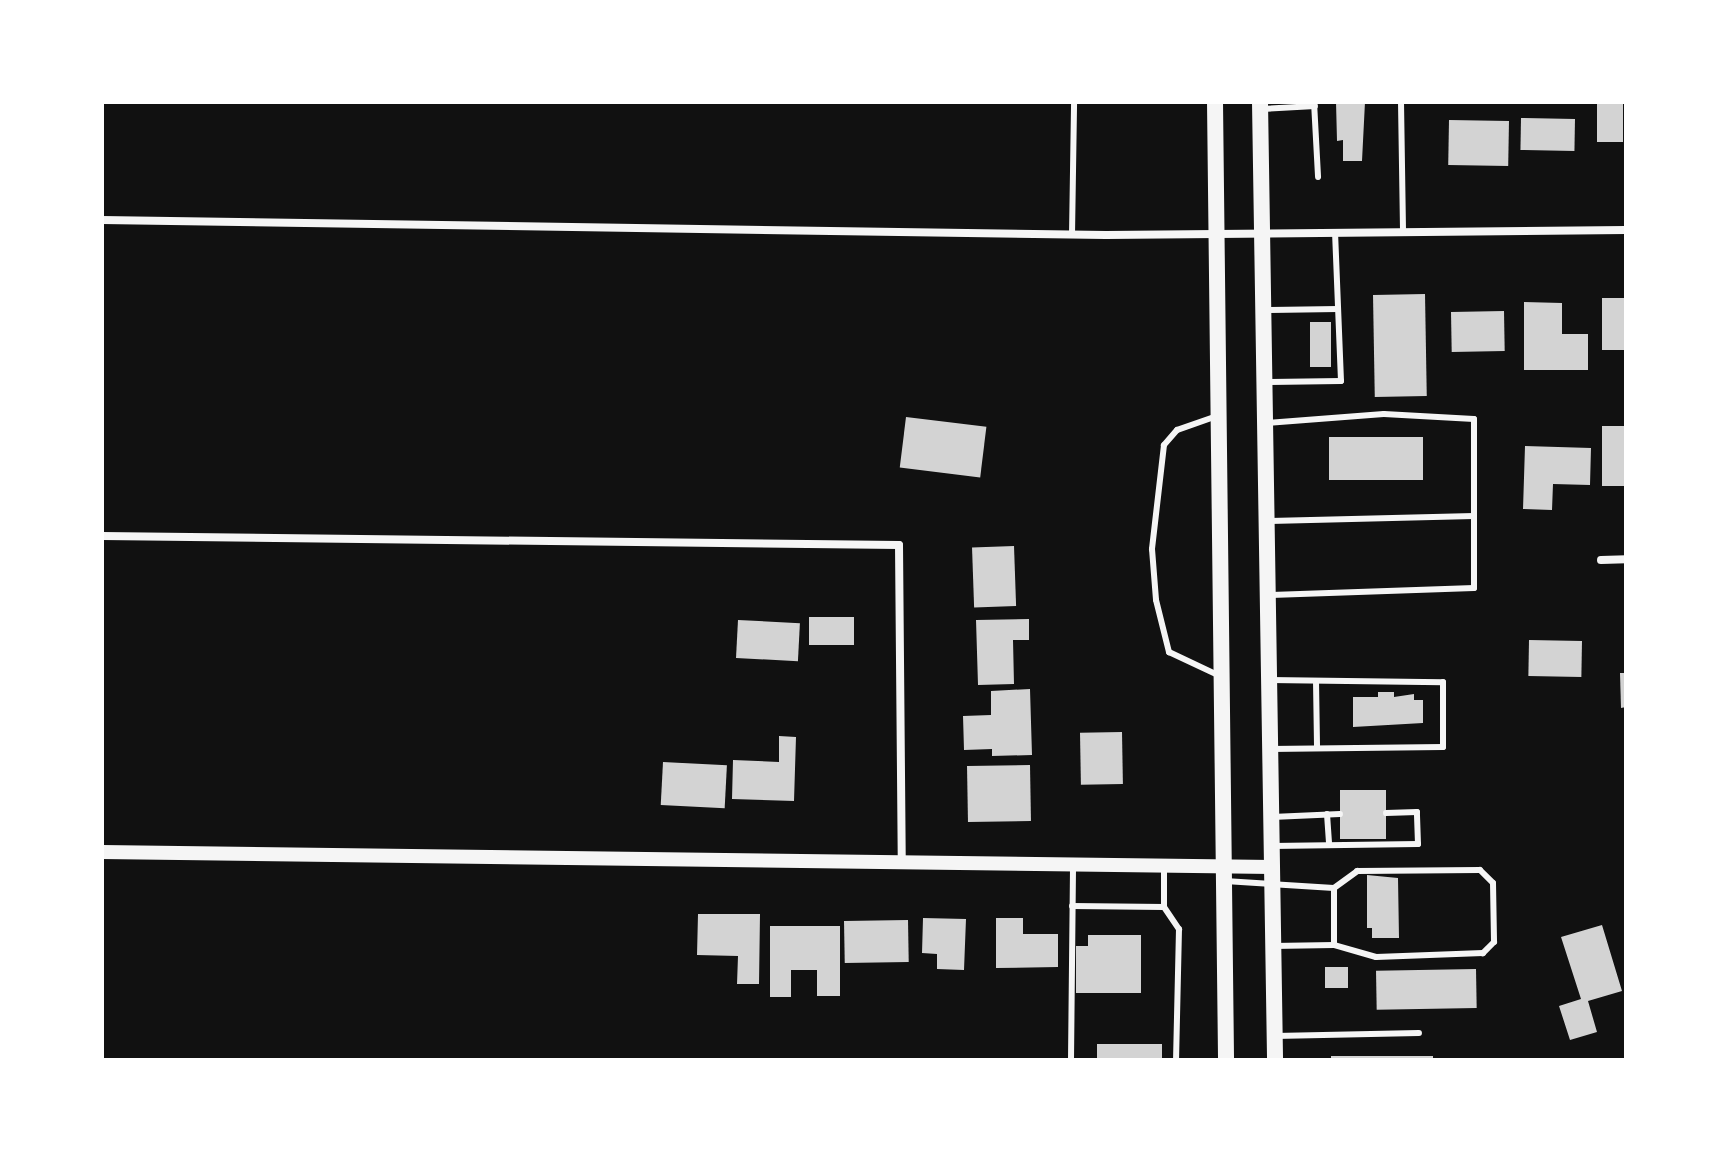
<!DOCTYPE html>
<html>
<head>
<meta charset="utf-8">
<style>
	body { margin:0 }
	#map { position:relative; width:1728px; height:1162px; overflow:hidden; background:#111; font-family:Commissioner,sans-serif }
	div>[style] { position:absolute }
	[style*='--x'] { left:calc(var(--x)*1px); top:calc(var(--y)*1px); width:calc(var(--w)*1px); rotate:calc(var(--a)*1deg) }
	.building>* { inset:0; background:#d3d3d3; transform-origin:0 0 }
	.service>* { height:6px; margin:-3px; padding:0 3px; transform-origin:3px; border-radius:3px; background:#f5f5f5 }
	.minor>* { height:8px; margin:-4px; padding:0 4px; transform-origin:4px; border-radius:4px; background:#f5f5f5 }
	.tertiary>* { height:14px; margin:-7px; padding:0 7px; transform-origin:7px; border-radius:7px; background:#f5f5f5 }
	.secondary>* { height:16px; margin:-8px; padding:0 8px; transform-origin:8px; border-radius:8px; background:#f5f5f5 }
	span { translate:-50% -50%; white-space:nowrap; text-align:center; line-height:1.15; -webkit-text-stroke:8px #fff; paint-order:stroke }
	.frame { position:absolute; inset:0; border:104px solid #fff; pointer-events:none }
</style>
</head>
<body>
<div id="map">
	<div class="building">
		<i style="clip-path:polygon(1336px 102px,1365px 102px,1362px 161px,1343px 161px,1343px 140px,1337px 141px)"></i>
		<i style="left:1597px;top:102px;width:26px;height:40px"></i>
		<i style="left:1521px;top:118px;width:54px;height:32px;rotate:1deg"></i>
		<i style="left:1449px;top:120px;width:60px;height:45px;rotate:1deg"></i>
		<i style="left:1425px;top:294px;width:102px;height:52px;rotate:89deg"></i>
		<i style="left:1602px;top:298px;width:24px;height:52px"></i>
		<i style="clip-path:polygon(1524px 302px,1562px 303px,1562px 334px,1588px 334px,1588px 370px,1524px 370px)"></i>
		<i style="left:1504px;top:311px;width:40px;height:53px;rotate:89deg"></i>
		<i style="left:1310px;top:322px;width:21px;height:45px"></i>
		<i style="left:906px;top:417px;width:81px;height:51px;rotate:7deg"></i>
		<i style="left:1626px;top:426px;width:60px;height:24px;rotate:90deg"></i>
		<i style="left:1423px;top:437px;width:43px;height:94px;rotate:90deg"></i>
		<i style="clip-path:polygon(1525px 446px,1591px 448px,1590px 485px,1553px 484px,1552px 510px,1523px 509px)"></i>
		<i style="left:1014px;top:546px;width:60px;height:42px;rotate:88deg"></i>
		<i style="left:809px;top:617px;width:45px;height:28px"></i>
		<i style="clip-path:polygon(1029px 619px,1029px 640px,1013px 640px,1014px 684px,978px 685px,976px 620px)"></i>
		<i style="left:738px;top:620px;width:62px;height:38px;rotate:3deg"></i>
		<i style="left:1529px;top:640px;width:53px;height:36px;rotate:1deg"></i>
		<i style="clip-path:polygon(1620px 673px,1626px 673px,1626px 707px,1621px 708px)"></i>
		<i style="clip-path:polygon(1030px 689px,1032px 755px,992px 756px,992px 749px,964px 750px,963px 716px,991px 715px,991px 691px)"></i>
		<i style="clip-path:polygon(1378px 692px,1394px 692px,1394px 697px,1414px 694px,1414px 700px,1423px 700px,1423px 723px,1353px 727px,1353px 697px,1378px 697px)"></i>
		<i style="left:1122px;top:732px;width:52px;height:42px;rotate:89deg"></i>
		<i style="clip-path:polygon(779px 736px,796px 737px,794px 801px,732px 799px,733px 760px,779px 762px)"></i>
		<i style="left:663px;top:762px;width:64px;height:43px;rotate:3deg"></i>
		<i style="left:1030px;top:765px;width:56px;height:63px;rotate:89deg"></i>
		<i style="left:1340px;top:790px;width:46px;height:49px"></i>
		<i style="clip-path:polygon(1367px 875px,1398px 878px,1399px 938px,1372px 938px,1372px 928px,1367px 928px)"></i>
		<i style="clip-path:polygon(698px 914px,760px 914px,759px 984px,737px 984px,738px 956px,697px 955px)"></i>
		<i style="clip-path:polygon(923px 918px,966px 919px,964px 970px,937px 969px,937px 954px,922px 953px)"></i>
		<i style="clip-path:polygon(996px 918px,1023px 918px,1023px 934px,1058px 934px,1058px 967px,996px 968px)"></i>
		<i style="left:908px;top:920px;width:42px;height:64px;rotate:89deg"></i>
		<i style="clip-path:polygon(1602px 925px,1622px 991px,1588px 1001px,1597px 1032px,1570px 1040px,1559px 1006px,1581px 999px,1561px 937px)"></i>
		<i style="clip-path:polygon(770px 926px,840px 926px,840px 996px,817px 996px,817px 970px,791px 970px,791px 997px,770px 997px)"></i>
		<i style="clip-path:polygon(1088px 935px,1141px 935px,1141px 993px,1076px 993px,1076px 946px,1088px 946px)"></i>
		<i style="left:1325px;top:967px;width:23px;height:21px"></i>
		<i style="left:1476px;top:969px;width:39px;height:100px;rotate:89deg"></i>
		<i style="left:1097px;top:1044px;width:65px;height:16px"></i>
		<i style="left:1331px;top:1056px;width:102px;height:4px"></i>
	</div>
	<div class="service">
		<i style="--x:1314;--y:102;--w:75;--a:86.9"></i>
		<i style="--x:1401;--y:102;--w:130;--a:89.1"></i>
		<i style="--x:1262;--y:109;--w:53;--a:-3.2"></i>
		<i style="--x:1072;--y:235;--w:133;--a:-89.1"></i>
		<i style="--x:1265;--y:310;--w:73;--a:-0.8"></i>
		<i style="--x:1268;--y:382;--w:73;--a:-0.8"></i>
		<i style="--x:1341;--y:381;--w:148;--a:-92.3"></i>
		<i style="--x:1217;--y:416;--w:42;--a:160.7"></i>
		<i style="--x:1177;--y:430;--w:20;--a:131"></i>
		<i style="--x:1164;--y:445;--w:105;--a:96.6"></i>
		<i style="--x:1152;--y:549;--w:51;--a:85.5"></i>
		<i style="--x:1156;--y:600;--w:54;--a:76"></i>
		<i style="--x:1169;--y:652;--w:56;--a:25.2"></i>
		<i style="--x:1266;--y:423;--w:118;--a:-4.4"></i>
		<i style="--x:1384;--y:414;--w:90;--a:3.2"></i>
		<i style="--x:1474;--y:419;--w:169;--a:90"></i>
		<i style="--x:1474;--y:588;--w:203;--a:178"></i>
		<i style="--x:1270;--y:521;--w:204;--a:-1.4"></i>
		<i style="--x:1269;--y:680;--w:174;--a:0.7"></i>
		<i style="--x:1443;--y:682;--w:65;--a:90"></i>
		<i style="--x:1443;--y:747;--w:173;--a:179.3"></i>
		<i style="--x:1316;--y:681;--w:67;--a:89.1"></i>
		<i style="--x:1327;--y:814;--w:31;--a:86"></i>
		<i style="--x:1272;--y:817;--w:68;--a:-2.5"></i>
		<i style="--x:1272;--y:846;--w:146;--a:-0.8"></i>
		<i style="--x:1418;--y:844;--w:32;--a:-92"></i>
		<i style="--x:1417;--y:812;--w:31;--a:178"></i>
		<i style="--x:1225;--y:881;--w:109;--a:3.7"></i>
		<i style="--x:1334;--y:888;--w:57;--a:90"></i>
		<i style="--x:1334;--y:945;--w:61;--a:179.1"></i>
		<i style="--x:1334;--y:888;--w:29;--a:-36"></i>
		<i style="--x:1357;--y:871;--w:123;--a:-0.5"></i>
		<i style="--x:1480;--y:870;--w:18;--a:45"></i>
		<i style="--x:1493;--y:883;--w:59;--a:89"></i>
		<i style="--x:1494;--y:942;--w:16;--a:135"></i>
		<i style="--x:1483;--y:953;--w:107;--a:177.9"></i>
		<i style="--x:1376;--y:957;--w:44;--a:-164.1"></i>
		<i style="--x:1072;--y:906;--w:92;--a:0.6"></i>
		<i style="--x:1164;--y:907;--w:27;--a:56"></i>
		<i style="--x:1179;--y:929;--w:131;--a:91.3"></i>
		<i style="--x:1164;--y:907;--w:41;--a:-90"></i>
		<i style="--x:1275;--y:1036;--w:144;--a:-1.2"></i>
		<i style="--x:1071;--y:1060;--w:196;--a:-89.4"></i>
	</div>
	<div class="minor">
		<i style="--x:102;--y:220;--w:1004;--a:0.86"></i>
		<i style="--x:1106;--y:235;--w:520;--a:-0.55"></i>
		<i style="--x:102;--y:536;--w:797;--a:0.65"></i>
		<i style="--x:899;--y:545;--w:317;--a:89.5"></i>
		<i style="--x:1601;--y:560;--w:25;--a:-2"></i>
	</div>
	<div class="tertiary">
		<i style="--x:102;--y:852;--w:1170;--a:0.73"></i>
	</div>
	<div class="secondary">
		<i style="--x:1215;--y:102;--w:958;--a:89.34"></i>
		<i style="--x:1260;--y:102;--w:958;--a:89.1"></i>
	</div>
	<div class="frame"></div>
</div>
</body>
</html>
